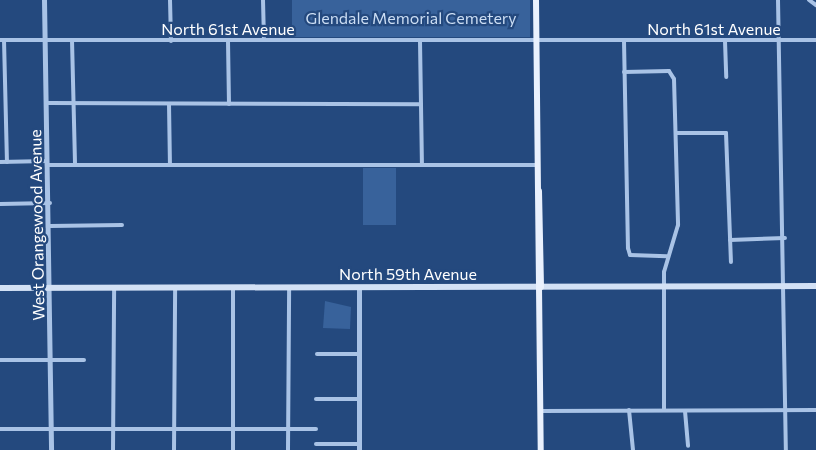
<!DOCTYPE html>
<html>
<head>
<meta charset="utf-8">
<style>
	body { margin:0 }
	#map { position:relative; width:816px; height:450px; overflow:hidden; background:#24497e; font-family:Commissioner,sans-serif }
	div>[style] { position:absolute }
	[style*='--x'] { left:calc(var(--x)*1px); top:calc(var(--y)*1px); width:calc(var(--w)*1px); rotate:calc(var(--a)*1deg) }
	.green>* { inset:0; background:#38629b; transform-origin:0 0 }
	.minor>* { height:4px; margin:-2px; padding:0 2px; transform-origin:2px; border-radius:2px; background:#a9c3e6 }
	.tertiary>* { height:5px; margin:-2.5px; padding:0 2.5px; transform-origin:2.5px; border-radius:2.5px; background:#a9c3e6 }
	.secondary>* { height:6px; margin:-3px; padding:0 3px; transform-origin:3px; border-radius:3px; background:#d3e1f5 }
	.primary>* { height:6px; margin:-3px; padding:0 3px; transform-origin:3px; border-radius:3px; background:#eaf1fd }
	span { translate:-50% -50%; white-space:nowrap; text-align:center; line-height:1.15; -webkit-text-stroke:4.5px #24497e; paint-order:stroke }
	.park-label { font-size:16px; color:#ccdef4 }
	.street-label { font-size:16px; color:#fff }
</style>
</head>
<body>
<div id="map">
	<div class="green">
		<i style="left:292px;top:0;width:238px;height:37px"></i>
		<i style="left:363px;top:168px;width:33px;height:57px"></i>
		<i style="clip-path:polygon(325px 301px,351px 307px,350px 329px,323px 328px)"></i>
	</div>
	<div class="minor">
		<i style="--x:170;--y:0;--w:41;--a:88.6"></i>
		<i style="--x:263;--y:0;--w:40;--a:88.6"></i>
		<i style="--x:778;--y:0;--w:450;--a:89"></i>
		<i style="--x:809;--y:0;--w:9;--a:36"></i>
		<i style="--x:0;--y:40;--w:816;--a:0"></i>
		<i style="--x:4;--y:40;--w:122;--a:88.6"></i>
		<i style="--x:72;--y:40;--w:125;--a:88.6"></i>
		<i style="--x:228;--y:41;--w:63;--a:89.1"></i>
		<i style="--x:420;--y:41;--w:124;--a:89.1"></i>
		<i style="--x:624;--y:41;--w:207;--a:88.9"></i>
		<i style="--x:628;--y:248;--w:7;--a:74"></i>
		<i style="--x:630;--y:255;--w:37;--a:2"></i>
		<i style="--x:725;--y:41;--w:36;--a:88"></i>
		<i style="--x:624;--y:72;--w:45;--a:-1.3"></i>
		<i style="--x:669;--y:71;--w:9;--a:58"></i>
		<i style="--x:674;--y:79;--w:146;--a:88.4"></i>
		<i style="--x:678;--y:225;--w:49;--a:106.6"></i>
		<i style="--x:664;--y:272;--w:138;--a:90"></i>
		<i style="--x:48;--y:103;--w:373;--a:0.2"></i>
		<i style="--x:169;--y:104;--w:61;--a:89.1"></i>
		<i style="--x:676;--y:133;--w:50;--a:0"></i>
		<i style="--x:726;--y:133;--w:129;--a:87.8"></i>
		<i style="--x:0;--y:162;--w:47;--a:-1.2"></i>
		<i style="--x:49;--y:165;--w:488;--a:0"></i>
		<i style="--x:0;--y:204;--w:50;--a:-1.1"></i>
		<i style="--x:50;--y:226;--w:72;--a:-0.8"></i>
		<i style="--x:730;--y:240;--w:55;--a:-2.1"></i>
		<i style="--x:317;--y:354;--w:42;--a:0"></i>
		<i style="--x:0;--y:360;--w:84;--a:0"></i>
		<i style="--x:316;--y:399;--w:43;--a:0"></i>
		<i style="--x:629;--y:410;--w:40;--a:84.3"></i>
		<i style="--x:541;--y:411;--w:275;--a:-0.2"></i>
		<i style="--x:685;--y:411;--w:35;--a:85"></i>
		<i style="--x:0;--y:429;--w:316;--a:0"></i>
		<i style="--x:316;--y:444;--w:43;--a:0"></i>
		<i style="--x:113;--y:450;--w:161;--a:-89.6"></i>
		<i style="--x:174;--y:450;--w:161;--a:-89.6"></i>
		<i style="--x:233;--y:450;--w:161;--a:-90"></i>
		<i style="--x:288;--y:450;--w:162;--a:-89.6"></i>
	</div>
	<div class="tertiary">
		<i style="--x:44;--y:0;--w:450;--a:89.1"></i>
		<i style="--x:359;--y:288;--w:162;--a:90"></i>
	</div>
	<div class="secondary">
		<i style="--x:0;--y:288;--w:816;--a:-0.14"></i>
	</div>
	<div class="primary">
		<i style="--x:536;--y:0;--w:450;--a:89.4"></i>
		<i style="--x:539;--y:191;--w:96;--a:88.8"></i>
	</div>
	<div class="park-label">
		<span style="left:411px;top:18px">Glendale Memorial Cemetery</span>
	</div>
	<div class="street-label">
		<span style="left:228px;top:29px">North 61st Avenue</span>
		<span style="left:714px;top:29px">North 61st Avenue</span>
		<span style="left:37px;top:225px;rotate:-91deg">West Orangewood Avenue</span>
		<span style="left:408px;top:274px">North 59th Avenue</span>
	</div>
</div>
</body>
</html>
